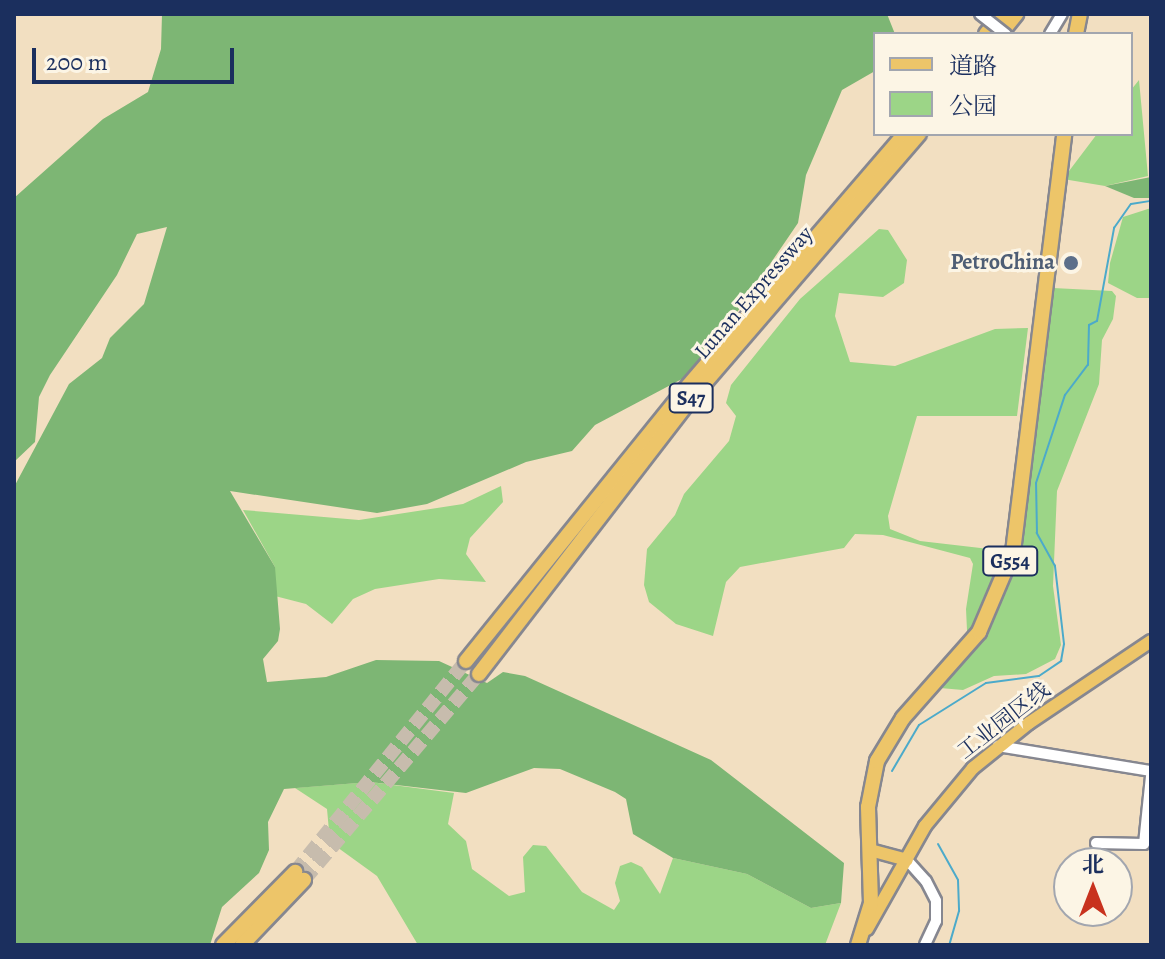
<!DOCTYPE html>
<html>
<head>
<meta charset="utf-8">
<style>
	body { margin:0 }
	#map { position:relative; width:1165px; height:959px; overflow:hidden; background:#f2dfc1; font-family:Alegreya,"Noto Serif SC",serif }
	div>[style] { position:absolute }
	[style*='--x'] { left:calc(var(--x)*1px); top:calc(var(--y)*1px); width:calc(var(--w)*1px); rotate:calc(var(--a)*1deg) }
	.green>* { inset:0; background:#9cd587 }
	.forest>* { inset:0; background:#7db674 }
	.stream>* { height:2px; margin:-1px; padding:0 1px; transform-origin:1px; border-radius:1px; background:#4caaca }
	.highway-tunnel>* { height:14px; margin-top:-7px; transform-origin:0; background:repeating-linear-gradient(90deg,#c7bcad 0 14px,transparent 0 21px) }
	.roads { filter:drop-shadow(2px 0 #868790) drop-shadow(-2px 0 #868790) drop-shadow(0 2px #868790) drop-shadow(0 -2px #868790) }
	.minor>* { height:10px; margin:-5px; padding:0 5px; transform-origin:5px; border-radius:5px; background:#fff }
	.major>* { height:12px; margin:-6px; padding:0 6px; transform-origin:6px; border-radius:6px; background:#edc569 }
	.highway>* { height:14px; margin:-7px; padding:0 7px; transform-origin:7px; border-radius:7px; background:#edc569 }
	.bridges { filter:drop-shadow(2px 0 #868790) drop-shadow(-2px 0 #868790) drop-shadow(0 2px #868790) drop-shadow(0 -2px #868790) }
	.minor-bridge>* { height:10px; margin:-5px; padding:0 5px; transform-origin:5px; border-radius:5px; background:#fff }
	.dots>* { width:22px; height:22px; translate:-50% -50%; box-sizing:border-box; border:4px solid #fcf5e5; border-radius:50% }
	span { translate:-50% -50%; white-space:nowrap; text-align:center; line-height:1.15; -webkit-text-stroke:6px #fcf5e5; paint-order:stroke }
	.shield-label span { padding:2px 6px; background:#fcf5e5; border:2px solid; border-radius:6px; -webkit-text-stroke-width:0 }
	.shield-label { font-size:20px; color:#1b2f5e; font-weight:700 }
	.service-label { font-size:22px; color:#4e5e75; font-weight:700 }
	.right { translate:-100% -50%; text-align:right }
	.street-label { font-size:22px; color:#1b2f5e }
	.frame { position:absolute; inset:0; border:16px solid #1b2f5e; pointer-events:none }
	.legend { position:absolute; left:873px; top:32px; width:260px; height:104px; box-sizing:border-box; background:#fcf5e5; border:2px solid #a2a6af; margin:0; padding:10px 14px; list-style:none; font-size:24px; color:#1b2f5e }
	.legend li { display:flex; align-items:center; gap:16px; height:40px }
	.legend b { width:40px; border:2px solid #a2a6af }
	.north { position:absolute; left:1053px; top:847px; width:80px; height:80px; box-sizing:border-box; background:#fcf5e5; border:2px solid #a2a6af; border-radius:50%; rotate:0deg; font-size:22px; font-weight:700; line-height:32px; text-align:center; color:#1b2f5e }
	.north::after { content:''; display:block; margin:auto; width:28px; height:36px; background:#c8321e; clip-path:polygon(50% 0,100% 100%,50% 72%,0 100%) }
	.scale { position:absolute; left:32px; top:48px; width:202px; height:36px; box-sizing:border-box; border:4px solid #1b2f5e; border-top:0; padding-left:10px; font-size:24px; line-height:28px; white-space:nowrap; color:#1b2f5e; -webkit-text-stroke:6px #fcf5e5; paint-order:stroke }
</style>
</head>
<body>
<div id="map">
	<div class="green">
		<i style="clip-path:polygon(1139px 80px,1148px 176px,1105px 186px,1063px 179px,1097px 134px,1131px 134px,1131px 90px)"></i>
		<i style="clip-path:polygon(1151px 208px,1151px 298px,1137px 298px,1108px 283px,1110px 263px,1123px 217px)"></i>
		<i style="clip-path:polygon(879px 229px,888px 230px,907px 260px,904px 283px,883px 297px,839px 293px,835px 316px,850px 362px,895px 366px,995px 329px,1028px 328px,1017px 416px,917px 416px,888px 516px,890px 529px,920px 541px,1015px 552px,1053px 288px,1112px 291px,1116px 296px,1113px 319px,1102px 340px,1099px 384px,1057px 491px,1053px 586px,1061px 645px,1055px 659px,1026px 674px,994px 676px,963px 690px,940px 688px,968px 652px,966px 609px,973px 564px,970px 558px,883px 535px,855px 534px,844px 548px,740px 567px,726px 582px,713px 636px,676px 624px,649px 602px,644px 585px,647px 549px,675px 515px,684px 494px,729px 441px,736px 416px,726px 403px,731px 385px,800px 299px)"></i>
		<i style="clip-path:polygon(501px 486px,503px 502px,470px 538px,466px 554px,486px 582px,439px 579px,375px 589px,353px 599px,332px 624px,306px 604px,275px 596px,275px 567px,243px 510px,359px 520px,463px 504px)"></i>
		<i style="clip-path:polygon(370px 782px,454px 793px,448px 824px,466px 841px,472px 869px,509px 896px,525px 892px,523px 857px,533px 845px,546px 846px,582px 892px,614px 910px,620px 901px,615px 883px,620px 866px,631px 862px,642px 867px,660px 894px,673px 858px,747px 874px,811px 908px,841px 903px,825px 945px,418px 945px,377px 876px,330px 842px,327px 809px,295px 788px)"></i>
	</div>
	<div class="forest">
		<i style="clip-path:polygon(162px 14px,887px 14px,895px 34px,875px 34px,875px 71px,842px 90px,806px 175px,798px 223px,697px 371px,595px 425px,572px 451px,526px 462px,427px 504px,377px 513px,230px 491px,275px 567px,280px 629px,278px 641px,263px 659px,267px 682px,326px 677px,376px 660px,439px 661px,487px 683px,503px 672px,525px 676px,711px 760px,844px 863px,841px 903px,811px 908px,747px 874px,673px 858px,633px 834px,626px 799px,615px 792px,560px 769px,534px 768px,466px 793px,370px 782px,284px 789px,268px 822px,269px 850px,259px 873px,222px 907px,210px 945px,14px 945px,14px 487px,69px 384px,102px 358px,110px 338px,144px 304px,167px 227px,137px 234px,117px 275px,50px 375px,39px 397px,35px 442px,14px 462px,14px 198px,103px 119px,148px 92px,161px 49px)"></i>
		<i style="clip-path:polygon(1151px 177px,1151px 198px,1134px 198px,1105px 186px)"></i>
	</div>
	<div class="stream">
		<i style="--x:892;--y:771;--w:53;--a:-59.6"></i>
		<i style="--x:919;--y:725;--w:79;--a:-32.1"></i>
		<i style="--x:986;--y:683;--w:53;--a:-7.5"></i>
		<i style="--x:1039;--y:676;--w:27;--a:-34"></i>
		<i style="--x:1061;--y:661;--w:17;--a:-80"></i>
		<i style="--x:1064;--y:644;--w:79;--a:-96.6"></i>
		<i style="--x:1055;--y:566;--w:38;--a:-119"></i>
		<i style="--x:1037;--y:533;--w:50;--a:-91.1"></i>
		<i style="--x:1036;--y:483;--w:93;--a:-71.8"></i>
		<i style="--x:1065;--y:395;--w:38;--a:-53"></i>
		<i style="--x:1088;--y:365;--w:40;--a:-88.6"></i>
		<i style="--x:1089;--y:325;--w:9;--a:-27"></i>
		<i style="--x:1097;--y:321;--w:95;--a:-79.6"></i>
		<i style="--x:1114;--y:228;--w:29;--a:-55"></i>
		<i style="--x:1131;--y:204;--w:20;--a:-9"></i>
		<i style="--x:938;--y:844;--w:41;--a:60.9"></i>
		<i style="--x:958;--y:880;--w:31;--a:88"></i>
		<i style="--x:959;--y:911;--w:35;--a:106"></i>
	</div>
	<div class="highway-tunnel">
		<i style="--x:295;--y:872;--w:272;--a:-51"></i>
		<i style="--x:304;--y:880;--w:270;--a:-49.7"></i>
	</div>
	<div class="roads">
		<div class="minor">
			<i style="--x:1050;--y:34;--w:23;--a:-59"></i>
			<i style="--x:998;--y:746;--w:155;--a:9.3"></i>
			<i style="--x:1096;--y:843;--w:48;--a:1.2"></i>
			<i style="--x:1144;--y:844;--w:68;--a:-84.1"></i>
			<i style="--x:907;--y:860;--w:28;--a:48"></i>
			<i style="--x:926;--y:881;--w:22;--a:63"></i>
			<i style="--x:936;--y:901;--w:20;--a:90"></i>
			<i style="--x:936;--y:921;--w:26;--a:115"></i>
		</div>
		<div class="major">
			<i style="--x:870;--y:850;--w:38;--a:15"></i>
			<i style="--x:867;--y:929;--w:118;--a:-60.6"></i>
			<i style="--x:925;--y:826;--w:75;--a:-50.4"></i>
			<i style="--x:973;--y:768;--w:72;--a:-38.8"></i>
			<i style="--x:1029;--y:723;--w:147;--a:-33.9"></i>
		</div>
		<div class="highway">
			<i style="--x:986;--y:34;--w:26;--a:-51"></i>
			<i style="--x:1000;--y:34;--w:26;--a:-51"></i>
			<i style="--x:1076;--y:34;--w:20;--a:-79"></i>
			<i style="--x:466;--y:661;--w:344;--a:-51.1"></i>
			<i style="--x:682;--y:393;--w:342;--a:-49.3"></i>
			<i style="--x:479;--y:674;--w:346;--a:-52.4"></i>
			<i style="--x:690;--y:400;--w:351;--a:-49.3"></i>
			<i style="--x:223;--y:945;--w:103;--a:-45.4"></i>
			<i style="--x:242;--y:945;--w:90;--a:-46.4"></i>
			<i style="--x:858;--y:945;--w:44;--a:-72.8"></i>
			<i style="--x:871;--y:903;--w:96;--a:-91.8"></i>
			<i style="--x:868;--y:807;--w:47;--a:-78.9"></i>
			<i style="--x:877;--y:761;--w:50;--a:-58.8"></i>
			<i style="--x:903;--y:718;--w:115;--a:-48.5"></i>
			<i style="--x:979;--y:632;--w:87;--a:-67"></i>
			<i style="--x:1013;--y:552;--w:421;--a:-83"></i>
		</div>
	</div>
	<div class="bridges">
		<div class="minor-bridge">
			<i style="--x:980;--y:14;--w:33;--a:38"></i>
		</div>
	</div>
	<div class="dots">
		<i style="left:1071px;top:263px;background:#5c6f8a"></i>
	</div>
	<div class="shield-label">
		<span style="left:691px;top:398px">S47</span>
		<span style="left:1010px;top:561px">G554</span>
	</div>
	<div class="service-label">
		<span class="right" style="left:1055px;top:263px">PetroChina</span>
	</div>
	<div class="street-label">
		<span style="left:754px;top:293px;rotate:-49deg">Lunan Expressway</span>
		<span style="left:1004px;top:721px;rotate:-38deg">工业园区线</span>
	</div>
	<div class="frame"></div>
	<ul class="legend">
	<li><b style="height:10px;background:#edc569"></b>道路</li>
	<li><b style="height:22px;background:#9cd587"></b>公园</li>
	</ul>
	<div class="north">北</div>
	<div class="scale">200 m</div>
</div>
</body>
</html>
